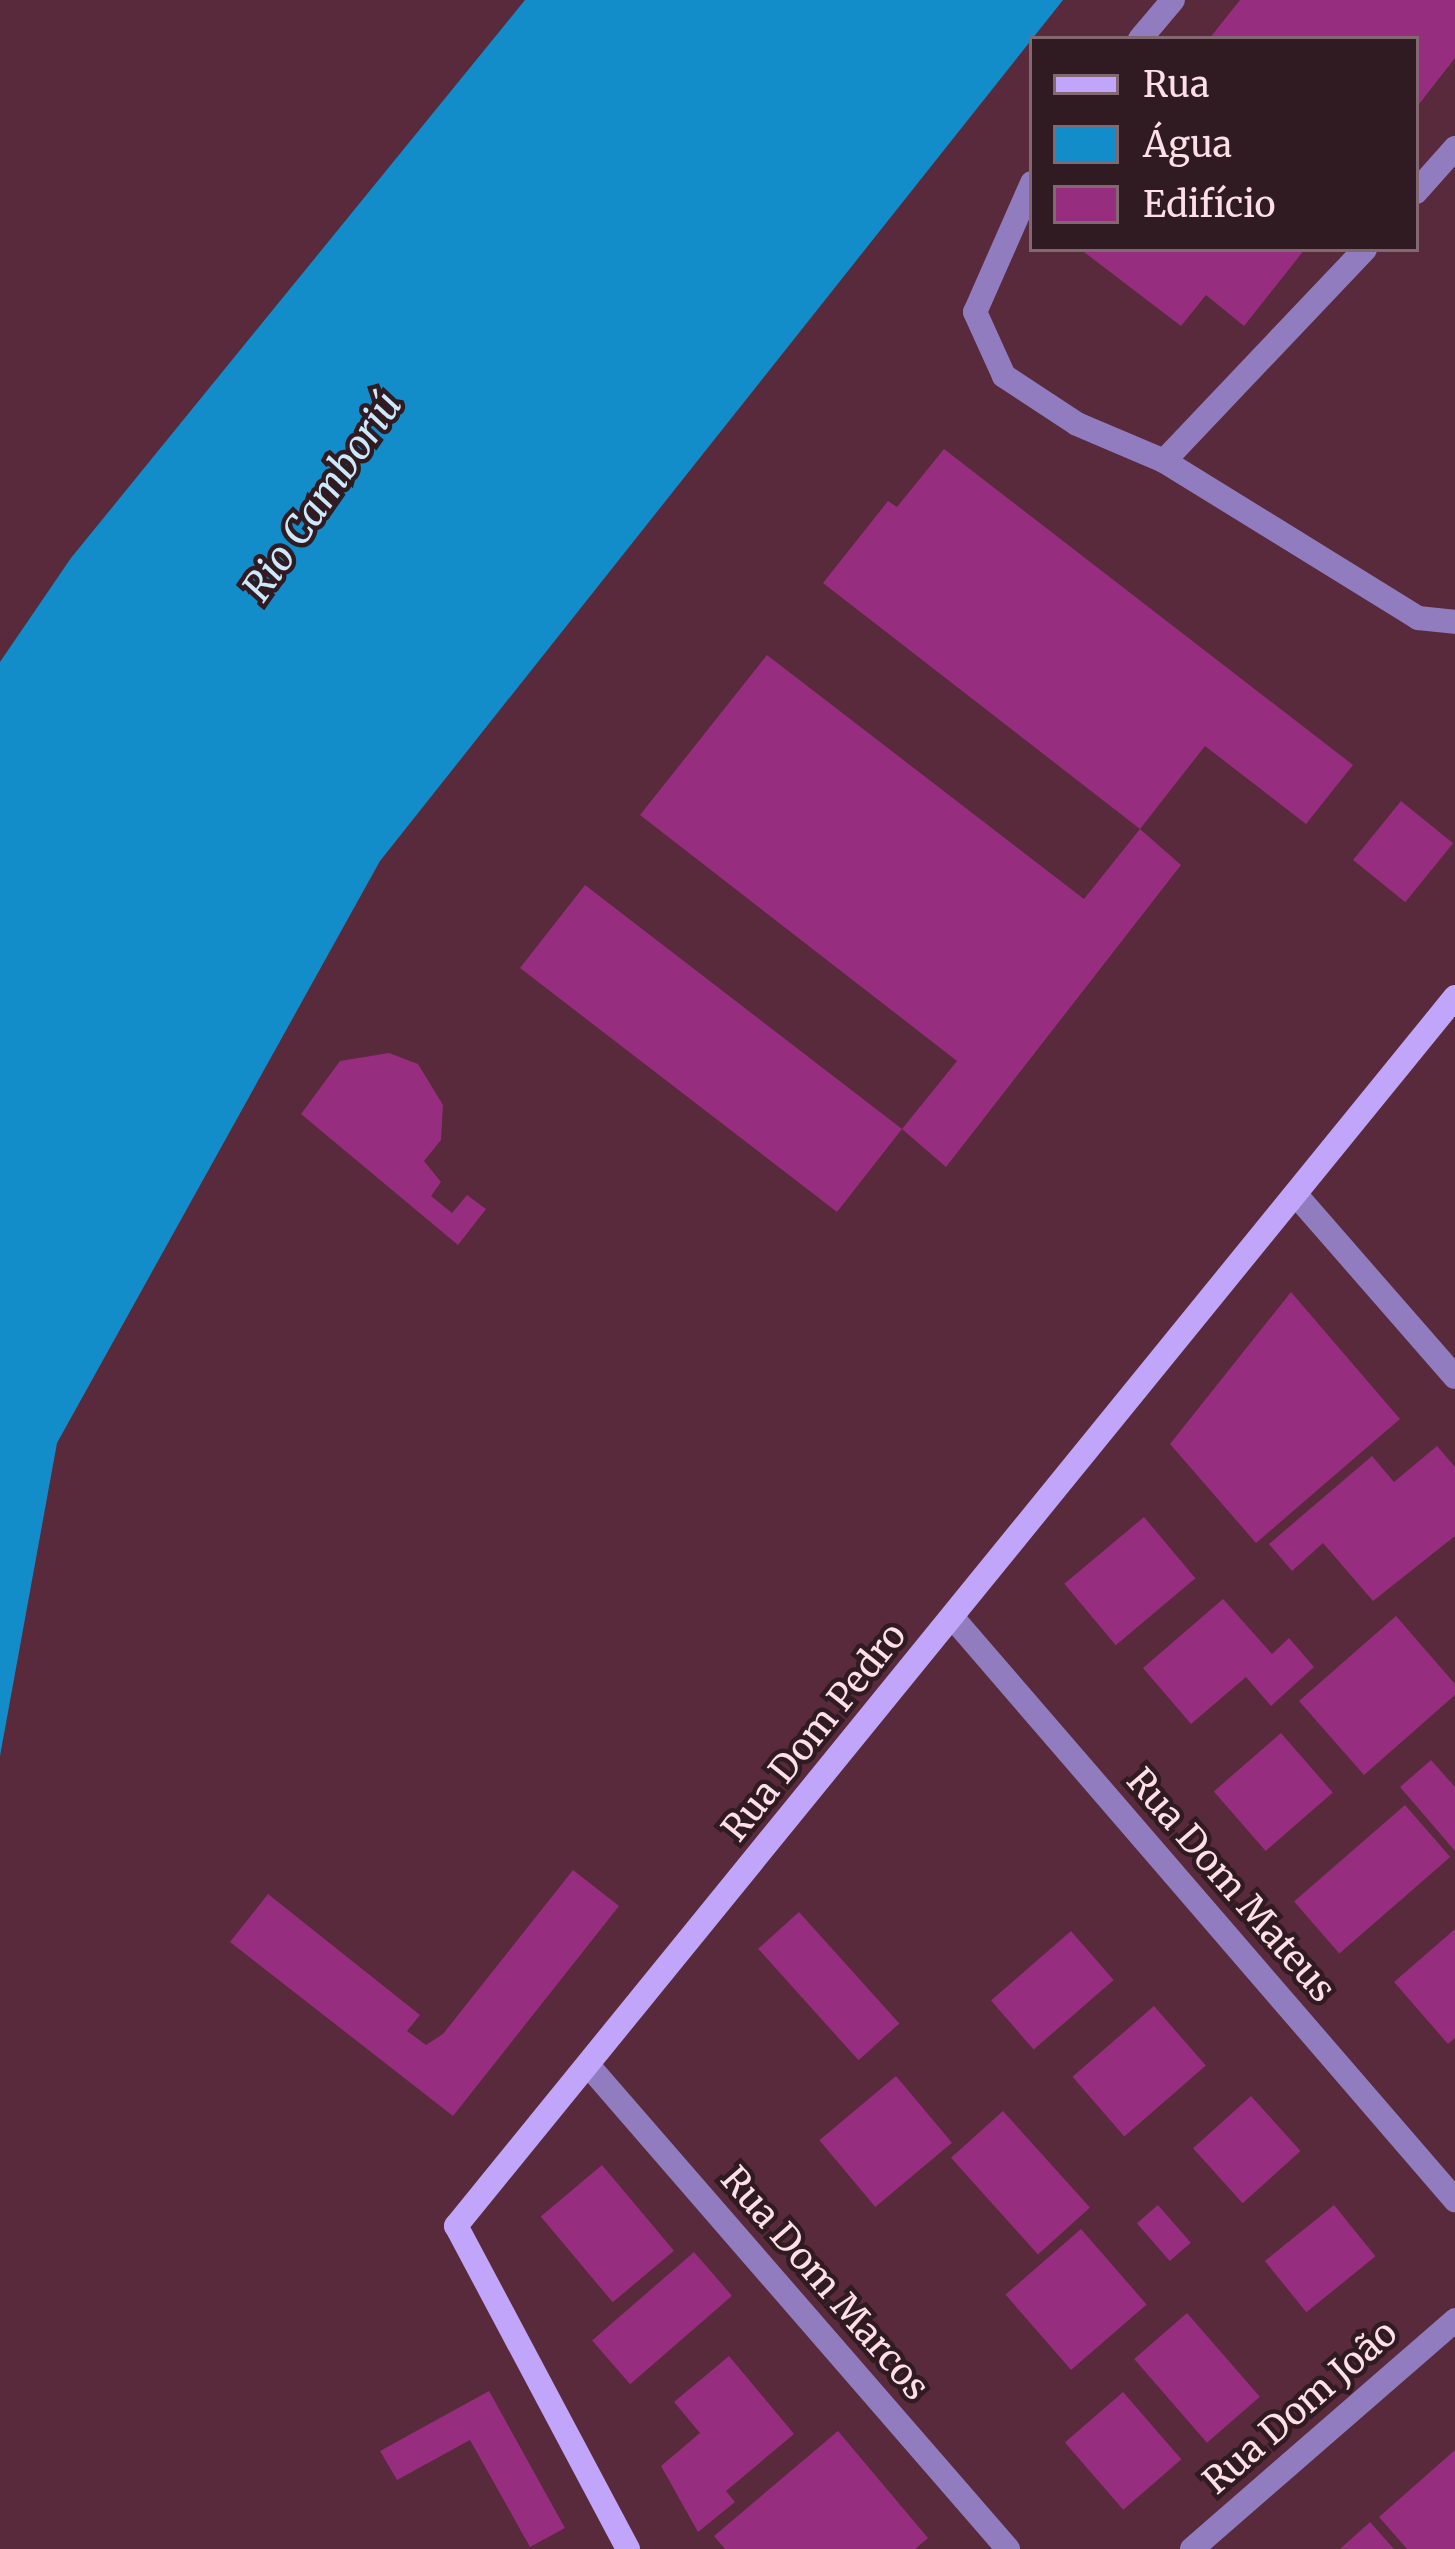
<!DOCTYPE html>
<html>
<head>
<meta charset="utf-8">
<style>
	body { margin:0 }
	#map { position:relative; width:1455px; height:2549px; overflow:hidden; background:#582a3b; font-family:Merriweather,serif }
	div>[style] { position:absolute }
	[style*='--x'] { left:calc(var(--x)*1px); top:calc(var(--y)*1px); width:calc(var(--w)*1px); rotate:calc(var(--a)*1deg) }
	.water>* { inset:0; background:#138dca }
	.building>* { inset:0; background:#962d7e; transform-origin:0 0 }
	.lane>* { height:24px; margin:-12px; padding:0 12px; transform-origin:12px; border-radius:12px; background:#927cc0 }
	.street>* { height:24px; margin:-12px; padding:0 12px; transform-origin:12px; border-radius:12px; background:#927cc0 }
	.secondary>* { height:24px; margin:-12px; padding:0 12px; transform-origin:12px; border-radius:12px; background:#c1a5fa }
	span { translate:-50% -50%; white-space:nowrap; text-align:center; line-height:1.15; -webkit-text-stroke:9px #301b22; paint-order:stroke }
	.street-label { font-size:36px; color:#fedfe8 }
	.water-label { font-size:39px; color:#cde9fc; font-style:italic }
	.legend { position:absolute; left:1029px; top:36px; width:390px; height:216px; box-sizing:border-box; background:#301b22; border:3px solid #826971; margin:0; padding:15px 21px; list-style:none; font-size:36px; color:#fedfe8 }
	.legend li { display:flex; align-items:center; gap:24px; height:60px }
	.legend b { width:60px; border:3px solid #826971 }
</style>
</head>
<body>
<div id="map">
	<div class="water">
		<i style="clip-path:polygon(525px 0,1063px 0,380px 861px,57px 1443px,0 1756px,0 662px,71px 558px)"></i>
	</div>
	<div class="building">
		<i style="clip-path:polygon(1240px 0,1455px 0,1455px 58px,1416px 108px,1416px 39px,1209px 39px)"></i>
		<i style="clip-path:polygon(1080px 249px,1305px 249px,1244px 326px,1206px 295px,1181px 326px)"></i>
		<i style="clip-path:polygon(944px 449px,1353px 765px,1306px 824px,1205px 746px,1140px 829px,823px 583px,888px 501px,897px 507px)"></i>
		<i style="clip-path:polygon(767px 655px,1084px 899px,1140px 829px,1181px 865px,946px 1167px,902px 1129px,837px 1212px,520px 968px,585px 885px,902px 1129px,957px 1061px,640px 815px)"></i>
		<i style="left:1401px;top:801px;width:67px;height:76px;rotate:39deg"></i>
		<i style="clip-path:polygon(389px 1053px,418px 1064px,443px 1105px,441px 1140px,424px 1161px,441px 1182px,431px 1196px,452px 1213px,467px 1195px,486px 1209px,458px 1245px,301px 1114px,340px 1061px)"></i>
		<i style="clip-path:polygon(1291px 1292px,1400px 1419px,1256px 1543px,1170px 1444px)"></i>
		<i style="clip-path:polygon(1437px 1446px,1455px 1467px,1455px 1536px,1373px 1601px,1323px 1543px,1292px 1571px,1269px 1544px,1372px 1456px,1394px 1482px)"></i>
		<i style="left:1144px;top:1517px;width:80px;height:104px;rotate:50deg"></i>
		<i style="clip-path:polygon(1223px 1599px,1272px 1654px,1289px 1638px,1314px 1667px,1271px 1706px,1246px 1677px,1191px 1724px,1143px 1668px)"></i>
		<i style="clip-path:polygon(1396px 1616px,1455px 1684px,1455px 1695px,1364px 1775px,1299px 1701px)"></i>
		<i style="left:1281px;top:1733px;width:79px;height:89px;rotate:49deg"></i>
		<i style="clip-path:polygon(1431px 1760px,1455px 1787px,1455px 1851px,1400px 1787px)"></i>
		<i style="left:1405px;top:1805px;width:69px;height:147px;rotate:49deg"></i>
		<i style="clip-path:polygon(573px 1870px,619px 1906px,453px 2116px,230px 1942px,268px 1894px,420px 2015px,407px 2031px,426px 2045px,443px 2034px)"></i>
		<i style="left:799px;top:1912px;width:150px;height:55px;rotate:48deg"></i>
		<i style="clip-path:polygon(1455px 1929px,1455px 2038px,1448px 2044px,1394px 1982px)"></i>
		<i style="left:1071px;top:1931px;width:65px;height:106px;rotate:49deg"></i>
		<i style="left:1154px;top:2006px;width:79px;height:108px;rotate:49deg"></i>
		<i style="left:896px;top:2076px;width:87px;height:100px;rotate:50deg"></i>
		<i style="left:1251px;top:2096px;width:74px;height:78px;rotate:48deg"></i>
		<i style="left:1003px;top:2111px;width:130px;height:70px;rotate:48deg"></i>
		<i style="left:602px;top:2165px;width:112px;height:80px;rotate:50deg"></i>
		<i style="left:1158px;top:2205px;width:50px;height:28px;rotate:49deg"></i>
		<i style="left:1334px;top:2205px;width:66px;height:89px;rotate:51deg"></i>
		<i style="left:1081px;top:2229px;width:100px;height:100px;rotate:49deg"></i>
		<i style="left:694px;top:2252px;width:58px;height:135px;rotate:49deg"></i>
		<i style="left:1187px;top:2313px;width:111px;height:70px;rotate:49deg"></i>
		<i style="clip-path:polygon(729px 2356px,794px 2434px,726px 2491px,735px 2502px,698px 2532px,661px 2466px,700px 2433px,674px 2402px)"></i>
		<i style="clip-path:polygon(489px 2391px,565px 2528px,530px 2547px,470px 2440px,397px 2480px,380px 2451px)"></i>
		<i style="left:1123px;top:2392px;width:89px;height:77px;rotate:49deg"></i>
		<i style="clip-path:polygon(838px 2431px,928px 2538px,915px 2549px,725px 2549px,714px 2536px)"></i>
		<i style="clip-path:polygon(1455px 2450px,1455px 2549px,1407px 2549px,1379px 2517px)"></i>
		<i style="clip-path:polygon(1370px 2522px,1394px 2549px,1340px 2549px)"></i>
	</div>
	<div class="lane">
		<i style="--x:1140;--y:39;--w:51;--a:-49.8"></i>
		<i style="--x:1032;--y:183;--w:141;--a:113.8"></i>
		<i style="--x:975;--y:312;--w:70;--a:65.6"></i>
		<i style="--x:1004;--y:376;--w:87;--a:33.3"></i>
		<i style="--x:1077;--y:424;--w:95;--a:23"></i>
		<i style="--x:1164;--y:461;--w:299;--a:31.7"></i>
		<i style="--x:1418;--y:618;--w:37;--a:6"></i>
		<i style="--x:1416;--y:192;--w:59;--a:-48.4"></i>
		<i style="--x:1164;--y:461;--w:292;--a:-46.5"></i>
	</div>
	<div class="street">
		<i style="--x:1297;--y:1196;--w:240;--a:48.9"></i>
		<i style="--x:953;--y:1618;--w:769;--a:49.22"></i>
		<i style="--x:588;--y:2065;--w:641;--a:49.05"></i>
		<i style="--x:1192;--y:2549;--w:349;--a:-41"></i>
	</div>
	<div class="secondary">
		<i style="--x:628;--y:2549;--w:366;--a:-118"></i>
		<i style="--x:456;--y:2226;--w:1584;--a:-50.89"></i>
	</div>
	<div class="street-label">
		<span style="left:814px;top:1732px;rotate:-51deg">Rua Dom Pedro</span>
		<span style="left:1231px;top:1885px;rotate:49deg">Rua Dom Mateus</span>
		<span style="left:825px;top:2283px;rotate:49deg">Rua Dom Marcos</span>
		<span style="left:1300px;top:2407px;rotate:-41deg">Rua Dom João</span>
	</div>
	<div class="water-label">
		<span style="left:323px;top:497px;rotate:-55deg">Rio Camboriú</span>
	</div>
	<ul class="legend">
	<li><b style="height:15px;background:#c1a5fa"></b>Rua</li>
	<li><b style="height:33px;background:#138dca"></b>Água</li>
	<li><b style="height:33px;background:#962d7e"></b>Edifício</li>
	</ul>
</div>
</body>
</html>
